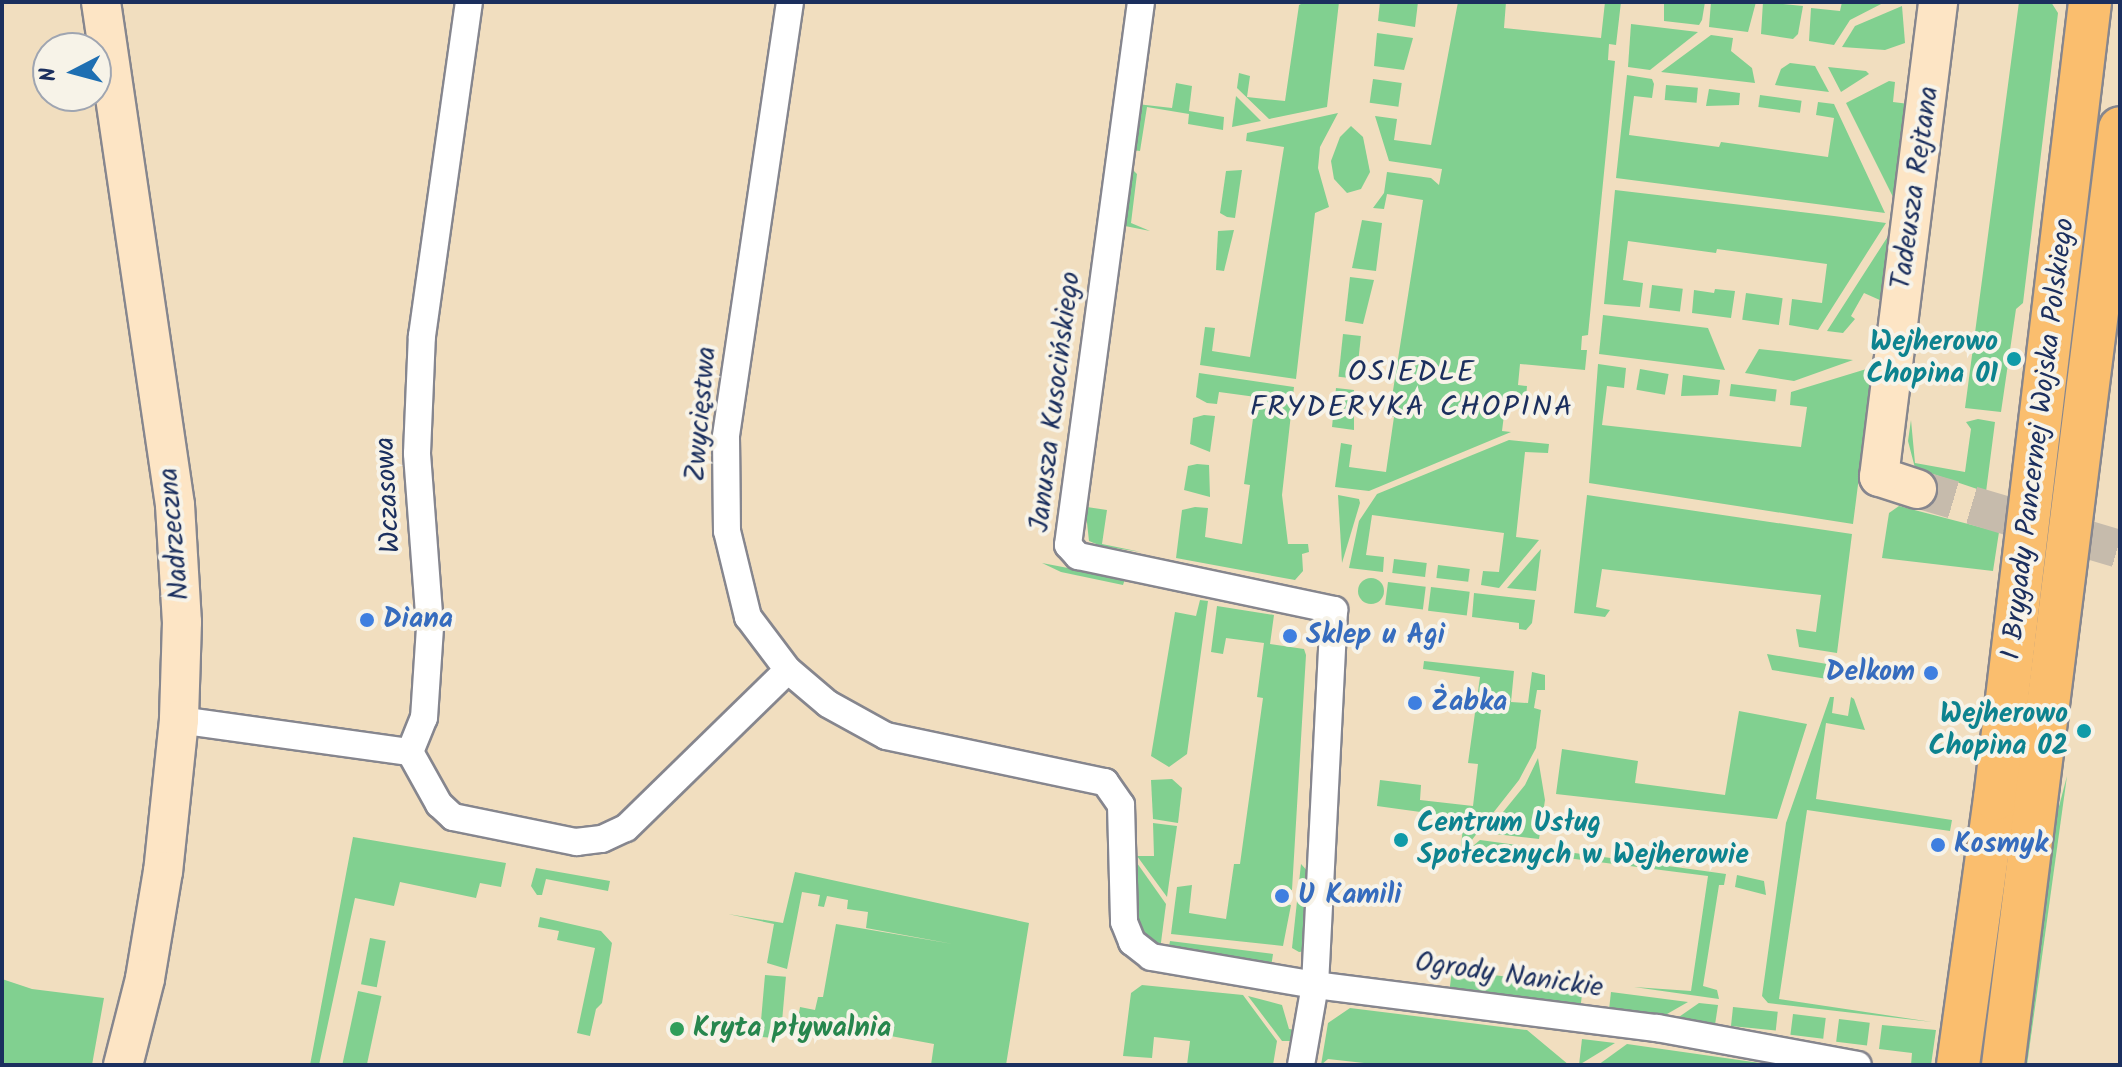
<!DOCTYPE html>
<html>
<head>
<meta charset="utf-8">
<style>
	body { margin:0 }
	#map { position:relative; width:2122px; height:1067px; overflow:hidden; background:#f1debf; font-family:Kalam,sans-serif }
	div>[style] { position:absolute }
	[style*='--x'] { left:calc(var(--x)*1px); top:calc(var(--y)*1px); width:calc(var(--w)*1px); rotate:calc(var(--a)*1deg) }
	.green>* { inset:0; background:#81d090; transform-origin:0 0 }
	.round { border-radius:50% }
	.secondary-tunnel>* { height:38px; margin-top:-19px; transform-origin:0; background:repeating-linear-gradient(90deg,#c6bbac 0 38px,transparent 0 57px) }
	.roads { filter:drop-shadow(2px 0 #86868e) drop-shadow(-2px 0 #86868e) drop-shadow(0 2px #86868e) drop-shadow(0 -2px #86868e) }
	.street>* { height:26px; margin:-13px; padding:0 13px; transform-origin:13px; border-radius:13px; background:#fff }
	.secondary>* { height:38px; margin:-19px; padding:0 19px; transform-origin:19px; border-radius:19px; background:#fde5c5 }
	.primary>* { height:42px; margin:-21px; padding:0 21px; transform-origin:21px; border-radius:21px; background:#fabe6e }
	.dots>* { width:22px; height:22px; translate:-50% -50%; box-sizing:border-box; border:4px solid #f7f3e8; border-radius:50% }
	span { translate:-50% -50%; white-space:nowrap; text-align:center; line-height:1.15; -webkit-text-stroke:8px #f7f3e8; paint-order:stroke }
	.street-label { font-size:28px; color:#1b2f5e }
	.culture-label { font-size:28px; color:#0d838f; font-weight:700 }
	.right { translate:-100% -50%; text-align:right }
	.left { translate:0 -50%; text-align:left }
	.shop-label { font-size:28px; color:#366cbe; font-weight:700 }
	.leisure-label { font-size:28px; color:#27864d; font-weight:700 }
	.neighbourhood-label { font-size:30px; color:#1b2f5e; letter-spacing:2px }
	.frame { position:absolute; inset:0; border:4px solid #1b2f5e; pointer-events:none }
	.north { position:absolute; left:32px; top:32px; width:80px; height:80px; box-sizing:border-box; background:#f7f3e8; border:2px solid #9fa5b1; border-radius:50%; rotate:264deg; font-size:22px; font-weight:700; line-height:32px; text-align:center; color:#1b2f5e }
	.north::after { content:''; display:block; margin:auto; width:28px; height:36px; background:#1f6fb2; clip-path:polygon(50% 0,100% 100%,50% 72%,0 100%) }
</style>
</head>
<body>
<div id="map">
	<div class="green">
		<i style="clip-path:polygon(1305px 2px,1339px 2px,1327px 107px,1269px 119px,1237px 88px,1239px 73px,1250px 76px,1247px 97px,1285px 101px,1299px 5px)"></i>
		<i style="clip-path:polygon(1380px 2px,1418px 2px,1415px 27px,1378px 21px)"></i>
		<i style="clip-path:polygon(1458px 2px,1506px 2px,1504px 28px,1601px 38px,1605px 2px,1621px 2px,1616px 45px,1609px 44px,1608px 60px,1615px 61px,1588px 335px,1582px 336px,1581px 350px,1587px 350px,1585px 370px,1520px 364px,1518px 385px,1527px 386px,1525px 409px,1505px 407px,1502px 431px,1511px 432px,1369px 491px,1335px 487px,1341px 443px,1352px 445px,1349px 467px,1386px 472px,1394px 417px,1389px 416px,1423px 200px,1387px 194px,1384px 209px,1373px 208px,1384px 193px,1387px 172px,1431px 178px,1439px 185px,1442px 169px,1389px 161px,1375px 116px,1397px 119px,1394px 140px,1431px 145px)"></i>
		<i style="clip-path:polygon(1664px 2px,1705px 2px,1702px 20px,1699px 25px,1664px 21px)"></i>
		<i style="clip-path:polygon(1711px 2px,1756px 2px,1748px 32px,1709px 27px)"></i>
		<i style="clip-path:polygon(1763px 2px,1803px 6px,1798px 34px,1793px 39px,1761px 34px)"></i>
		<i style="clip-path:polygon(1842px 2px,1885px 2px,1850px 20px,1834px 45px,1809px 41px,1811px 8px,1840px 11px)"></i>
		<i style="clip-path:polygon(2019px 2px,2051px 2px,2058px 13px,2023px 303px,2016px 309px,2001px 412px,1965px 408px)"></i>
		<i style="clip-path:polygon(1902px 6px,1905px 43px,1885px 50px,1842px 47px,1855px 26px)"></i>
		<i style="clip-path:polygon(1631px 24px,1698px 32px,1650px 70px,1628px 67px)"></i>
		<i style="clip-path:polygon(1377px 33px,1413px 38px,1404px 70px,1374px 66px)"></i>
		<i style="clip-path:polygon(1711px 35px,1733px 38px,1731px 51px,1752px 68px,1755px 83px,1661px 72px)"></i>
		<i style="clip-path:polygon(1790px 63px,1815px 66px,1829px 92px,1775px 85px,1781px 69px)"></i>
		<i style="clip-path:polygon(1828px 67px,1866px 71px,1869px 74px,1841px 92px)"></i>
		<i style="clip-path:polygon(1627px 75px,1652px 79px,1654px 84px,1652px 98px,1634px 96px,1629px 135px,1719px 147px,1721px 142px,1828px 157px,1834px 118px,1816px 115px,1818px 102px,1834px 104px,1885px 213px,1616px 178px)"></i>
		<i style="left:1373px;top:79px;width:29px;height:24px;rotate:8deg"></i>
		<i style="clip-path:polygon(1889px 81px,1895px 82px,1893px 102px,1909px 104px,1895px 201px,1846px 103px)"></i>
		<i style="clip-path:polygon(1176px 83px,1192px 86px,1189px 111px,1224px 117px,1223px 130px,1188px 124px,1189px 114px,1147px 107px,1140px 151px,1132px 150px,1137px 104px,1172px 108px)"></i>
		<i style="left:1666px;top:85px;width:32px;height:15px;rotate:5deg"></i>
		<i style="clip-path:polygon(1709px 89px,1740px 93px,1739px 105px,1706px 106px)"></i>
		<i style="left:1760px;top:95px;width:42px;height:12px;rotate:8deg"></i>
		<i style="clip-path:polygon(1236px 96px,1261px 121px,1232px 127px)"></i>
		<i style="clip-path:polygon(1338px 113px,1320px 147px,1318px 168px,1329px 207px,1315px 213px,1296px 379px,1200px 365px,1205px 327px,1215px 328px,1212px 351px,1250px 357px,1284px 147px,1246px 141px,1247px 133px)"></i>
		<i style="clip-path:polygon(1351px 126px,1363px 137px,1370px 172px,1361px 189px,1347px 193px,1334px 179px,1331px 161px,1340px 137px)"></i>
		<i style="clip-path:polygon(1132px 169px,1137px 174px,1131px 223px,1150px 231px,1120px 225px)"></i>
		<i style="clip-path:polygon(1242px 170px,1235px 218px,1227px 217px,1220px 213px,1226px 171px)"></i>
		<i style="clip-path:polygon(1615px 190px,1834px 216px,1886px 223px,1818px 330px,1789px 325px,1792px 299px,1822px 303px,1827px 264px,1717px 249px,1716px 253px,1628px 241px,1623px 280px,1643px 283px,1640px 307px,1604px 304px)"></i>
		<i style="clip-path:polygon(1362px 220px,1382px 223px,1376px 271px,1352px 268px)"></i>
		<i style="clip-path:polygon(1234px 230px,1224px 271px,1216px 270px,1218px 231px)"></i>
		<i style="clip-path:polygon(1892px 230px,1882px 301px,1864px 293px,1851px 316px,1855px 319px,1843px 333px,1827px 331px)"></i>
		<i style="clip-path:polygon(1350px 277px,1374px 280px,1363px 324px,1345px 321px)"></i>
		<i style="left:1652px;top:285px;width:31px;height:23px;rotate:7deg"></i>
		<i style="clip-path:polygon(1715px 289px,1735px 291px,1731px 318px,1692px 313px,1694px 290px,1714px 293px)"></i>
		<i style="left:1746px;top:293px;width:37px;height:27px;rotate:8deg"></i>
		<i style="clip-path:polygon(1603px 315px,1708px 328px,1725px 370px,1599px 354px)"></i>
		<i style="left:1343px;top:334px;width:18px;height:43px;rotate:6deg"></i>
		<i style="clip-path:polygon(1759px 349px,1777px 351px,1853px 360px,1794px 381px,1745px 373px)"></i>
		<i style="clip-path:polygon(1598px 364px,1626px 368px,1624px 388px,1607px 386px,1602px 425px,1801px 447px,1807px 407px,1790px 405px,1791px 392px,1873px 367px,1853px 524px,1589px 483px)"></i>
		<i style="left:1640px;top:369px;width:29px;height:21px;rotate:10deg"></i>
		<i style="clip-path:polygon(1199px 373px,1294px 387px,1282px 495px,1288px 544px,1308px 544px,1309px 552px,1302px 554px,1303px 571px,1295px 580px,1176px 558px,1182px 510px,1195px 507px,1208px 508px,1205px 537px,1242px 544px,1250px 485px,1244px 484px,1256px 397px,1219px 392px,1217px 404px,1207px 403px,1196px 397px)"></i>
		<i style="clip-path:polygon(1683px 375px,1720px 380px,1718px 395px,1681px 396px)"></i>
		<i style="left:1731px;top:384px;width:46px;height:12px;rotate:7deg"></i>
		<i style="clip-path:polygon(1336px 388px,1354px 390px,1354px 430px,1332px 427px)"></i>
		<i style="clip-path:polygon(1204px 415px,1215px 416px,1210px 452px,1190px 444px,1193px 418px)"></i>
		<i style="clip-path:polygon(1978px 419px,1995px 422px,1986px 492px,1915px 468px,1908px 441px,1911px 420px,1915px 463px,1965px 472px,1971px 429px,1966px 422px)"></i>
		<i style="clip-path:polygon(1509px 440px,1549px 444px,1548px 453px,1525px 452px,1516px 537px,1539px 540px,1499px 588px,1481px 585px,1483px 571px,1499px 572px,1504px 533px,1372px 515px,1366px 555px,1384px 557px,1383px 572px,1349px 568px,1359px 521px,1377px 494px)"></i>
		<i style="clip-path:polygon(1197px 464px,1209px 465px,1210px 497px,1184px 490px,1188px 466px)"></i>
		<i style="clip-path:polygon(1083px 486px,1090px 487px,1087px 507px,1107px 510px,1102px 544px,1141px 552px,1101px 546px,1089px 541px)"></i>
		<i style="clip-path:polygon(1338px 495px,1359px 499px,1360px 503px,1342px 563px)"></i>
		<i style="clip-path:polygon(1587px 495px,1852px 534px,1837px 653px,1799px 647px,1796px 629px,1816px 632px,1821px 595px,1602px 569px,1596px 607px,1610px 610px,1605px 617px,1574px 613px)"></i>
		<i style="clip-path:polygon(1899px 506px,1999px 532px,1993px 571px,1882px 558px,1889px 513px)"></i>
		<i style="clip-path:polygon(1541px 549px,1536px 591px,1507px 588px)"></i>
		<i style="left:1394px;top:559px;width:33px;height:14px;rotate:7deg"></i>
		<i style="clip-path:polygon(1042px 563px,1125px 579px,1123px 585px,1061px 572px)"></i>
		<i style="left:1438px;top:565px;width:32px;height:13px;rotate:7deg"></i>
		<i class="round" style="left:1358px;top:578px;width:26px;height:26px"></i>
		<i style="left:1388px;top:582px;width:38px;height:23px;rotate:7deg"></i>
		<i style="left:1431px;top:587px;width:39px;height:24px;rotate:7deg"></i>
		<i style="clip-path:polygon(1474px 593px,1535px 600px,1532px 623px,1526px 630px,1519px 629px,1519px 623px,1472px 617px)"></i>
		<i style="clip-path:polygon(1200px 600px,1208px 601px,1187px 754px,1169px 767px,1151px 756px,1175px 612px,1196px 616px)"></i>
		<i style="clip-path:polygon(1217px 606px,1274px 615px,1270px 644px,1304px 649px,1306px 655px,1292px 890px,1274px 888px,1273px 902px,1291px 905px,1283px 946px,1171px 934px,1177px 887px,1192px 885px,1189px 913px,1226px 919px,1234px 864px,1240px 864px,1263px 698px,1257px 697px,1264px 643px,1226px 638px,1223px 654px,1211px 652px)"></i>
		<i style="clip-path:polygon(1767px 654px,1833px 665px,1827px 679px,1772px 670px)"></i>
		<i style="clip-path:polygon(1424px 661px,1514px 671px,1511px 702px,1528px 703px,1532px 672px,1545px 675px,1545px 690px,1537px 690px,1534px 708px,1541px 710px,1536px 748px,1519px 780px,1460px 855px,1464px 818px,1377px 806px,1380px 780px,1421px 785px,1420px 800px,1473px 806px,1478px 764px,1468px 763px,1480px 677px,1423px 669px)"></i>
		<i style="clip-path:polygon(1830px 697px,1834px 697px,1832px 713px,1848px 716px,1851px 697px,1854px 699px,1865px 730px,1826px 723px,1816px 799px,1952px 820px,1950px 831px,1807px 810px,1779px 999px,1932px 1022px,1768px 1003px,1762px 996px,1786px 823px)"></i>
		<i style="clip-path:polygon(1739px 711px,1807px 724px,1777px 819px,1556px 794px,1562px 749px,1638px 761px,1635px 783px,1725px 795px)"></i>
		<i style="clip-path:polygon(1538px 758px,1545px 800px,1539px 839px,1486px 833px,1525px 785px)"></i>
		<i style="clip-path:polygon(2067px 776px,2027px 1065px,2021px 1065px,2052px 833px)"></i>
		<i style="clip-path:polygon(1172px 779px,1182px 788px,1178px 823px,1153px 819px,1151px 780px)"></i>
		<i style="clip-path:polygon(1153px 823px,1177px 826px,1167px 897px,1137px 856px,1154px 856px)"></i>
		<i style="clip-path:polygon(353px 837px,506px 863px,501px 887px,480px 883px,476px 898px,400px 882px,394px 906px,355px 898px,319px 1065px,310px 1065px)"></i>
		<i style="clip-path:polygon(1480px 840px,1726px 874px,1724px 885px,1719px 885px,1703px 986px,1717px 990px,1719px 999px,1634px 987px,1691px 991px,1708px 876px,1473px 846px)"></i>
		<i style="clip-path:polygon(1132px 856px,1166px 904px,1160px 950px,1147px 938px,1134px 909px)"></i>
		<i style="clip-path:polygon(1301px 864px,1311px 875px,1307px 951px,1299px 952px,1292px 948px)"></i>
		<i style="clip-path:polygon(536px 868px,610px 881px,608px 891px,546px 879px,542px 895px,537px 895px,531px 886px)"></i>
		<i style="clip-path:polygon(795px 872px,1029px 923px,1006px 1065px,931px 1065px,934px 1044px,798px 1019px,800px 1007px,815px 1010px,818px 997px,823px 997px,836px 924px,953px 944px,866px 928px,868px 912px,847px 909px,848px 900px,827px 896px,824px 907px,818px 906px,820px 895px,802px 892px,787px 969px,767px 963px,774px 924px,728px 914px,783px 923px)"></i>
		<i style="clip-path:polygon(1737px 875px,1764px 881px,1766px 895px,1735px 887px)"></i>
		<i style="clip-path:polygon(540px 917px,601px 931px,612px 943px,602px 1003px,596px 1009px,590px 1036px,577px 1033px,595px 948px,557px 940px,559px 931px,538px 927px)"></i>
		<i style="left:370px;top:938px;width:16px;height:47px;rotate:11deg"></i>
		<i style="clip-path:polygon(1170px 941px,1273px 954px,1271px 967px,1168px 952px)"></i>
		<i style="left:1452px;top:970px;width:132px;height:20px;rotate:7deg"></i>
		<i style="left:765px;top:975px;width:21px;height:62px;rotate:5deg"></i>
		<i style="clip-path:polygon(2px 979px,32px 989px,104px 998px,92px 1065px,2px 1065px)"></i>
		<i style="clip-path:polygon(1142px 985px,1243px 995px,1277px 1041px,1273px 1065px,1187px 1065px,1190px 1041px,1154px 1037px,1152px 1058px,1123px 1056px,1131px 993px)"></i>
		<i style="left:358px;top:991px;width:24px;height:76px;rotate:12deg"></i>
		<i style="clip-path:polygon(1611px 992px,1688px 1002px,1660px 1018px,1609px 1010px)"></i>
		<i style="clip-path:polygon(1248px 996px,1282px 1005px,1289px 1029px,1296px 1030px,1294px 1041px,1282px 1041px)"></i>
		<i style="clip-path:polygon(1699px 1003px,1718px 1005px,1715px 1025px,1676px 1019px)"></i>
		<i style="left:1733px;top:1007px;width:45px;height:19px;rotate:6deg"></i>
		<i style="clip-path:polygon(1350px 1008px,1527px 1030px,1569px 1065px,1382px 1065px,1328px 1059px,1321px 1065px,1328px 1023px)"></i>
		<i style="left:1793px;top:1014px;width:33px;height:21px;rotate:7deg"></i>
		<i style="left:1839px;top:1019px;width:31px;height:23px;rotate:7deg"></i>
		<i style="clip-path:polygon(1882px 1025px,1936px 1030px,1931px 1065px,1911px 1065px,1912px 1053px,1879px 1049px)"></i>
		<i style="clip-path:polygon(1582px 1039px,1615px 1043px,1579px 1065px)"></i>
		<i style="clip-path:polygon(1627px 1044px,1774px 1065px,1598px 1065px)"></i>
	</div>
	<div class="secondary-tunnel">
		<i style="--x:1917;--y:489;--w:212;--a:16.5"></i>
	</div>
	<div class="roads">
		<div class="street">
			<i style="--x:790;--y:2;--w:440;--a:98.4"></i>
			<i style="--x:726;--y:437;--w:94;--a:89.4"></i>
			<i style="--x:727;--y:531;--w:89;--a:76.3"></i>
			<i style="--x:748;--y:617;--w:66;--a:53"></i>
			<i style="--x:788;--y:670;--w:52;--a:40.4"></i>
			<i style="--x:828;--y:704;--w:66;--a:28.9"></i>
			<i style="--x:886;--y:736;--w:224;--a:11.9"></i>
			<i style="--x:1105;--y:782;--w:28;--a:55"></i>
			<i style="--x:1121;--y:805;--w:117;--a:88.5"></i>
			<i style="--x:1124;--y:922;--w:22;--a:68"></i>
			<i style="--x:1132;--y:942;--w:24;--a:38"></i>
			<i style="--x:1151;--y:957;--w:166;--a:9.7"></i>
			<i style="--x:1315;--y:985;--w:345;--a:7.2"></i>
			<i style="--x:1657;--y:1028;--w:204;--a:10.4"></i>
			<i style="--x:1141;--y:2;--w:548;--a:97.66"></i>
			<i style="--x:1068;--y:545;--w:15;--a:48"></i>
			<i style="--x:1078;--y:556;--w:262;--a:11.9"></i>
			<i style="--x:1334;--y:610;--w:375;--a:92.9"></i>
			<i style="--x:1315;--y:985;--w:81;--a:99.9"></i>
			<i style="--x:179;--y:720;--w:233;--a:7.9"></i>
			<i style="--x:410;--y:752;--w:37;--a:-68"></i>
			<i style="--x:424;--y:718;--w:91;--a:-86.2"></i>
			<i style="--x:430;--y:627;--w:174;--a:-94.3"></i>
			<i style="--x:417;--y:453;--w:117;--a:-87.6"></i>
			<i style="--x:422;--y:336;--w:337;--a:-82"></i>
			<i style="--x:410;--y:752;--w:60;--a:60.9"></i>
			<i style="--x:439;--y:804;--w:19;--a:43"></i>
			<i style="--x:453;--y:817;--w:126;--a:11.5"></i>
			<i style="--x:576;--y:842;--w:26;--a:-7"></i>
			<i style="--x:602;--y:839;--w:26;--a:-25"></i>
			<i style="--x:626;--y:828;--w:226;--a:-44.3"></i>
		</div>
		<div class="secondary">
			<i style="--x:101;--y:2;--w:508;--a:81.63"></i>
			<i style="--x:175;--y:505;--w:117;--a:86.6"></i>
			<i style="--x:182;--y:622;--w:98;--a:91.8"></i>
			<i style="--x:179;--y:720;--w:152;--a:96"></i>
			<i style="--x:163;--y:871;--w:109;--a:99.5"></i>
			<i style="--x:145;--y:979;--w:89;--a:104.3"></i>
			<i style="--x:1917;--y:489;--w:40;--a:-162"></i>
			<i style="--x:1879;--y:477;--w:479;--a:-82.9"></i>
		</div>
		<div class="primary">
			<i style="--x:1958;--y:1065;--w:269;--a:-82.1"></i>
			<i style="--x:1995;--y:799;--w:803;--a:-83.2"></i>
			<i style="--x:2003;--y:1065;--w:944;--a:-82.88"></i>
		</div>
	</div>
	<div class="dots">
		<i style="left:2014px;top:359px;background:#0f9aa8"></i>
		<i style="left:367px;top:620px;background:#3f7fe0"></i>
		<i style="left:1290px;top:636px;background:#3f7fe0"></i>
		<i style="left:1931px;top:673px;background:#3f7fe0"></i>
		<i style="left:1415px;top:703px;background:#3f7fe0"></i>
		<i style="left:2084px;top:731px;background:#0f9aa8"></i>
		<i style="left:1401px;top:840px;background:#0f9aa8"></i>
		<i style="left:1938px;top:845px;background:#3f7fe0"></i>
		<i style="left:1282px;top:896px;background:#3f7fe0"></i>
		<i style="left:677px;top:1029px;background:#2e9e5b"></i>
	</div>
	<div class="street-label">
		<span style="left:1916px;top:188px;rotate:-82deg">Tadeusza Rejtana</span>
		<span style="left:1056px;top:402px;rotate:-83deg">Janusza Kusocińskiego</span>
		<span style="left:702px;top:414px;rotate:-85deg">Zwycięstwa</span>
		<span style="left:2039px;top:439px;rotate:-83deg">I Brygady Pancernej Wojska Polskiego</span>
		<span style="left:389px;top:495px;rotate:-93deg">Wczasowa</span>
		<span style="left:175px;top:534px;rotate:-95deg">Nadrzeczna</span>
		<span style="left:1509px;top:976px;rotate:8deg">Ogrody Nanickie</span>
	</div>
	<div class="culture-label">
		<span class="right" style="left:1998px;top:359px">Wejherowo<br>Chopina 01</span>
		<span class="right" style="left:2068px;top:731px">Wejherowo<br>Chopina 02</span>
		<span class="left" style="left:1417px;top:840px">Centrum Usług<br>Społecznych w Wejherowie</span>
	</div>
	<div class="shop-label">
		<span class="left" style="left:383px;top:620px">Diana</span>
		<span class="left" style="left:1306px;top:636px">Sklep u Agi</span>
		<span class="right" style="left:1915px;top:673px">Delkom</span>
		<span class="left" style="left:1431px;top:703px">Żabka</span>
		<span class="left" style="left:1954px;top:845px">Kosmyk</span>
		<span class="left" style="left:1298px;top:896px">U Kamili</span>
	</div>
	<div class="leisure-label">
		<span class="left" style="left:693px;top:1029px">Kryta pływalnia</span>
	</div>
	<div class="neighbourhood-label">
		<span style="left:1412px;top:390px">OSIEDLE<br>FRYDERYKA CHOPINA</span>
	</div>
	<div class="frame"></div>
	<div class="north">N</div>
</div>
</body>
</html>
